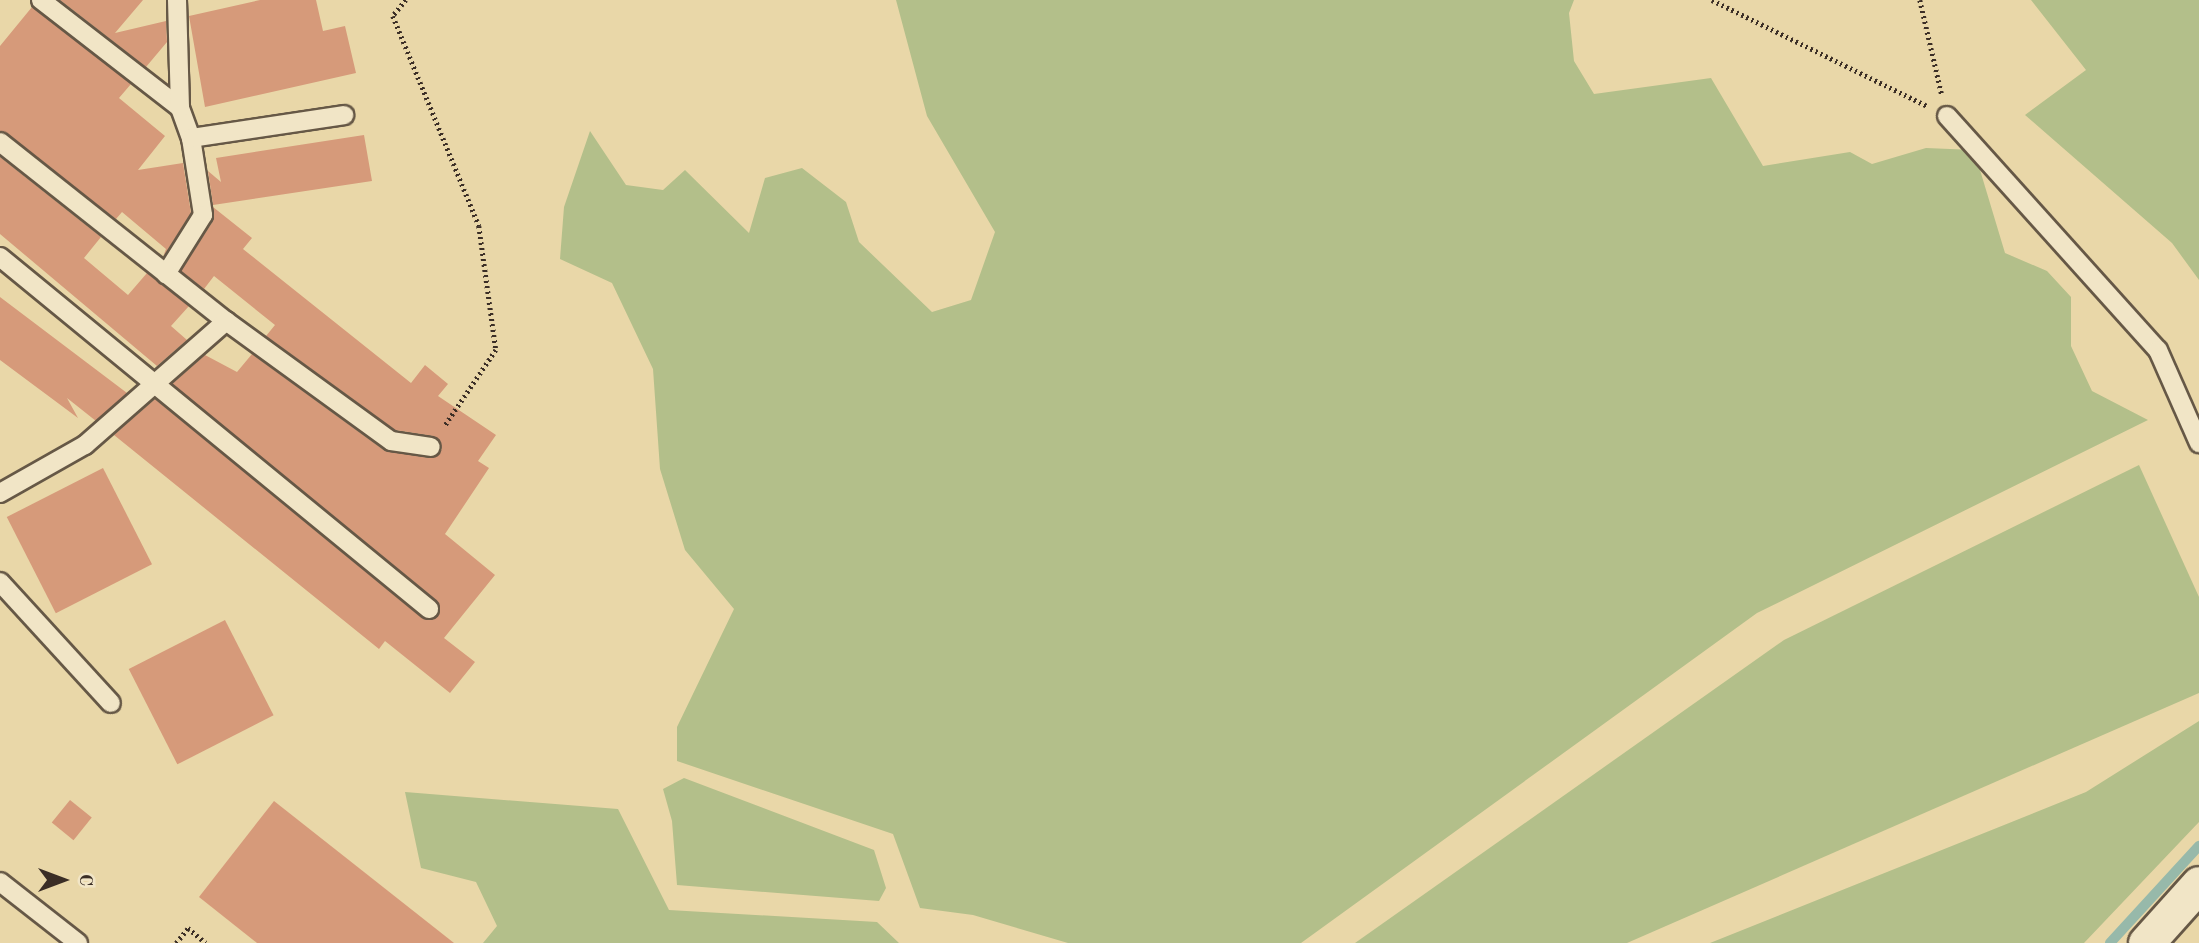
<!DOCTYPE html>
<html>
<head>
<meta charset="utf-8">
<style>
	body { margin:0 }
	#map { position:relative; width:2199px; height:943px; overflow:hidden; background:#e9d7a8; font-family:"Old Standard TT",serif }
	div>[style] { position:absolute }
	[style*='--x'] { left:calc(var(--x)*1px); top:calc(var(--y)*1px); width:calc(var(--w)*1px); rotate:calc(var(--a)*1deg) }
	.green>* { inset:0; background:#b3bf8a }
	.stream>* { height:10px; margin:-5px; padding:0 5px; transform-origin:5px; border-radius:5px; background:#97b9aa }
	.building>* { inset:0; background:#d69a7a; transform-origin:0 0 }
	.path>* { height:4.5px; margin-top:-2.25px; transform-origin:0; background:repeating-linear-gradient(90deg,#3b2e26 0 2px,transparent 0 5.5px) }
	.roads { filter:drop-shadow(2px 0 #665846) drop-shadow(-2px 0 #665846) drop-shadow(0 2px #665846) drop-shadow(0 -2px #665846) }
	.service>* { height:18px; margin:-9px; padding:0 9px; transform-origin:9px; border-radius:9px; background:#f1e5c6 }
	.minor>* { height:35px; margin:-17.5px; padding:0 17.5px; transform-origin:17.5px; border-radius:17.5px; background:#f1e5c6 }
	span { translate:-50% -50%; white-space:nowrap; text-align:center; line-height:1.15; -webkit-text-stroke:5px #f1e5c6; paint-order:stroke }
	.north { position:absolute; left:28px; top:845px; width:70px; height:70px; -webkit-text-stroke:5px #f1e5c6; paint-order:stroke; rotate:90deg; font-size:19px; font-weight:700; line-height:28px; text-align:center; color:#3b2e26 }
	.north::after { content:''; display:block; margin:auto; width:24px; height:32px; background:#3b2e26; clip-path:polygon(50% 0,100% 100%,50% 72%,0 100%) }
</style>
</head>
<body>
<div id="map">
	<div class="green">
		<i style="clip-path:polygon(896px 0,1574px 0,1569px 13px,1574px 61px,1594px 94px,1711px 78px,1763px 166px,1850px 152px,1872px 164px,1926px 148px,1974px 150px,2005px 253px,2047px 271px,2071px 297px,2071px 346px,2092px 391px,2148px 420px,1757px 613px,1301px 943px,1068px 943px,973px 915px,920px 908px,893px 834px,677px 761px,677px 727px,734px 609px,685px 550px,660px 469px,653px 369px,612px 283px,560px 259px,564px 207px,590px 131px,626px 185px,663px 190px,685px 170px,749px 233px,765px 178px,802px 168px,846px 202px,859px 242px,932px 312px,971px 300px,995px 232px,927px 116px)"></i>
		<i style="clip-path:polygon(2031px 0,2199px 0,2199px 280px,2172px 243px,2025px 115px,2086px 70px)"></i>
		<i style="clip-path:polygon(2139px 465px,2199px 597px,2199px 693px,1627px 943px,1355px 943px,1784px 640px)"></i>
		<i style="clip-path:polygon(2199px 721px,2199px 822px,2084px 943px,1710px 943px,2086px 792px)"></i>
		<i style="clip-path:polygon(684px 778px,874px 850px,886px 888px,879px 901px,677px 885px,672px 821px,663px 789px)"></i>
		<i style="clip-path:polygon(405px 792px,618px 809px,669px 910px,877px 922px,899px 943px,483px 943px,497px 926px,476px 882px,421px 868px)"></i>
	</div>
	<div class="stream">
		<i style="--x:2110;--y:943;--w:132;--a:-47.5"></i>
	</div>
	<div class="building">
		<i style="clip-path:polygon(60px 0,143px 0,115px 33px,166px 21px,167px 42px,146px 67px)"></i>
		<i style="clip-path:polygon(260px 0,316px 0,323px 31px,345px 26px,356px 73px,205px 107px,189px 16px)"></i>
		<i style="clip-path:polygon(32px 7px,131px 84px,119px 98px,165px 136px,138px 170px,183px 163px,191px 213px,163px 257px,166px 249px,122px 212px,116px 219px,0 131px,0 46px)"></i>
		<i style="clip-path:polygon(364px 135px,372px 181px,213px 205px,208px 171px,221px 182px,216px 158px)"></i>
		<i style="clip-path:polygon(0 157px,101px 237px,84px 258px,128px 295px,147px 273px,189px 306px,171px 326px,187px 340px,157px 366px,0 234px)"></i>
		<i style="clip-path:polygon(213px 207px,252px 238px,243px 249px,411px 383px,425px 365px,448px 384px,438px 396px,496px 435px,478px 461px,489px 468px,445px 534px,495px 575px,444px 638px,475px 662px,450px 693px,385px 641px,379px 649px,114px 435px,155px 399px,422px 618px,438px 616px,436px 600px,172px 384px,205px 355px,237px 372px,252px 354px,385px 451px,430px 458px,442px 449px,433px 436px,395px 430px,266px 336px,275px 325px,214px 276px,204px 289px,181px 271px,213px 221px)"></i>
		<i style="clip-path:polygon(0 297px,127px 393px,96px 421px,67px 398px,78px 418px,0 360px)"></i>
		<i style="left:103px;top:468px;width:108px;height:108px;rotate:63deg"></i>
		<i style="left:225px;top:620px;width:107px;height:108px;rotate:63deg"></i>
		<i style="left:70px;top:800px;width:28px;height:29px;rotate:39deg"></i>
		<i style="clip-path:polygon(274px 801px,454px 943px,257px 943px,199px 897px)"></i>
	</div>
	<div class="path">
		<i style="--x:406;--y:0;--w:21;--a:129"></i>
		<i style="--x:393;--y:16;--w:227;--a:67.7"></i>
		<i style="--x:479;--y:226;--w:125;--a:82.2"></i>
		<i style="--x:496;--y:350;--w:92;--a:123.9"></i>
		<i style="--x:1712;--y:0;--w:240;--a:26.2"></i>
		<i style="--x:1920;--y:0;--w:98;--a:77"></i>
		<i style="--x:176;--y:943;--w:19;--a:-51"></i>
		<i style="--x:188;--y:928;--w:23;--a:40"></i>
	</div>
	<div class="roads">
		<div class="service">
			<i style="--x:41;--y:0;--w:176;--a:37.8"></i>
			<i style="--x:180;--y:108;--w:32;--a:70"></i>
			<i style="--x:191;--y:138;--w:78;--a:81.1"></i>
			<i style="--x:203;--y:215;--w:70;--a:122.1"></i>
			<i style="--x:177;--y:0;--w:108;--a:88.4"></i>
			<i style="--x:1947;--y:116;--w:315;--a:48"></i>
			<i style="--x:2158;--y:350;--w:102;--a:66.2"></i>
			<i style="--x:191;--y:138;--w:155;--a:-8.5"></i>
			<i style="--x:0;--y:142;--w:288;--a:38.4"></i>
			<i style="--x:226;--y:321;--w:204;--a:36"></i>
			<i style="--x:391;--y:441;--w:40;--a:8.5"></i>
			<i style="--x:0;--y:257;--w:555;--a:39.37"></i>
			<i style="--x:0;--y:493;--w:98;--a:-29.5"></i>
			<i style="--x:85;--y:445;--w:188;--a:-41.3"></i>
			<i style="--x:0;--y:582;--w:164;--a:47.5"></i>
			<i style="--x:0;--y:882;--w:99;--a:38"></i>
		</div>
		<div class="minor">
			<i style="--x:2146;--y:943;--w:79;--a:-48.1"></i>
		</div>
	</div>
	<div class="north">С</div>
</div>
</body>
</html>
